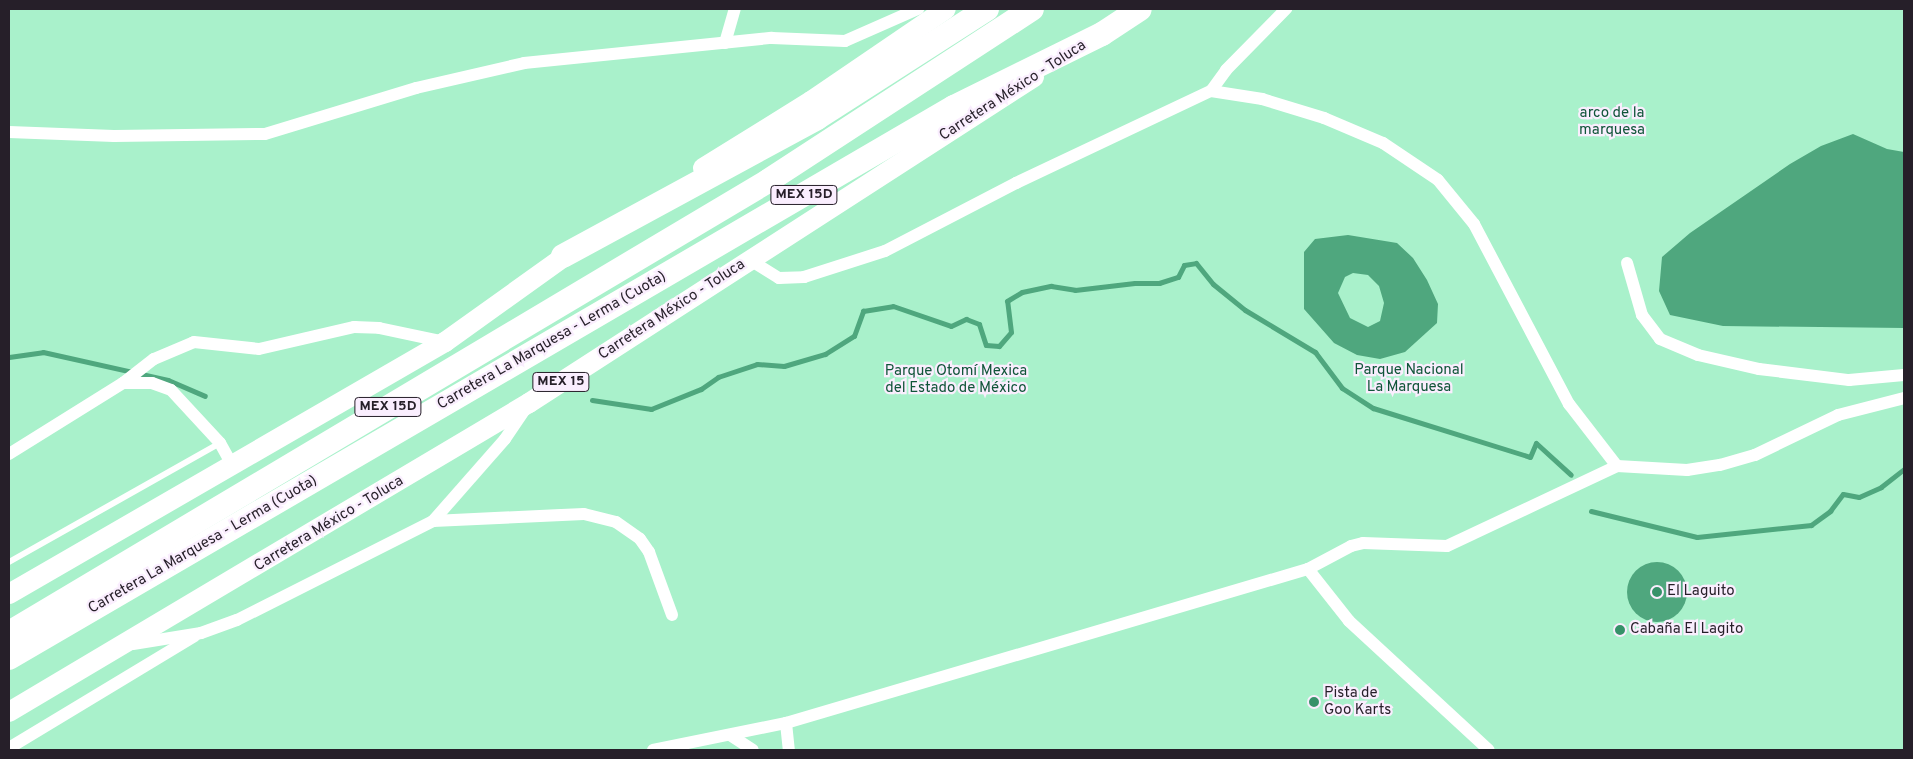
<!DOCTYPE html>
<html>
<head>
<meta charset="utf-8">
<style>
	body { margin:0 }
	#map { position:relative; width:1913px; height:759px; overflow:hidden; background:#faeefe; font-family:Overpass,sans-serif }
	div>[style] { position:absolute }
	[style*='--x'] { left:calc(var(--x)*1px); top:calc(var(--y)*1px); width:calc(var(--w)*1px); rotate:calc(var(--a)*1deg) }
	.green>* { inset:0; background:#a9f1cb; transform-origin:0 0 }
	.water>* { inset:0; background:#4fa77e }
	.round { border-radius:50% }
	.stream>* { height:5px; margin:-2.5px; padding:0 2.5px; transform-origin:2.5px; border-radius:2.5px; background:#4fa77e }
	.lane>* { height:6px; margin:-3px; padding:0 3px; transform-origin:3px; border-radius:3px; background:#fff }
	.street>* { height:12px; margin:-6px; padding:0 6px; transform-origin:6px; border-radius:6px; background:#fff }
	.primary>* { height:20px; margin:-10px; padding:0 10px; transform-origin:10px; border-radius:10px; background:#fff }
	.highway>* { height:24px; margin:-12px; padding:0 12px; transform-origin:12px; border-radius:12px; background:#fff }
	.dots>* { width:14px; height:14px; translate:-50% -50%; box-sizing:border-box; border:2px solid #faeefe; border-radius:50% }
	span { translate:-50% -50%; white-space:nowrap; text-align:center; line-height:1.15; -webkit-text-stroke:4.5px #faeefe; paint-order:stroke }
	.shield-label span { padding:1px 4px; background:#faeefe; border:1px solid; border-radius:4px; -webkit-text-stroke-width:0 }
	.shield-label { font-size:14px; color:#261f29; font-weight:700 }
	.street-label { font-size:15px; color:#261f29 }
	.park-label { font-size:15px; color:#105539 }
	.poi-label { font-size:15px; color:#261f29 }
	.left { translate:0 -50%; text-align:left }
	.frame { position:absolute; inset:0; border:10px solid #261f29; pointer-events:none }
</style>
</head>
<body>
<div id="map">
	<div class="green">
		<i style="left:9px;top:9px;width:1895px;height:741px"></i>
	</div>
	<div class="water">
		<i style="clip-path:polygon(1853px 134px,1887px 149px,1904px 152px,1904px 328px,1723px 326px,1670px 315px,1659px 291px,1662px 257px,1690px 233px,1790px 164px,1821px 146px)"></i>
		<i style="clip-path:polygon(evenodd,1348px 235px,1397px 243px,1413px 258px,1427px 280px,1438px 304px,1437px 323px,1405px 352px,1380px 359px,1357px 355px,1334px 343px,1304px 309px,1304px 252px,1315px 239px,1348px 235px,1353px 273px,1368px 275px,1379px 286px,1384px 303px,1380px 321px,1368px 327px,1350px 318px,1338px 293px,1345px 277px,1353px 273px)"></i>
		<i class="round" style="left:1627px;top:562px;width:60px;height:60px"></i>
	</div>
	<div class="stream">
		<i style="--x:9;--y:357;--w:34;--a:-8"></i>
		<i style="--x:43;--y:352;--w:128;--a:12.6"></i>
		<i style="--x:168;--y:380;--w:40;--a:23.4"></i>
		<i style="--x:592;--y:400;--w:60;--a:8.7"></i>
		<i style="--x:651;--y:409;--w:54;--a:-21.8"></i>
		<i style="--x:701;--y:389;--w:21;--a:-35"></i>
		<i style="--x:718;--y:377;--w:41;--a:-18.4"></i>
		<i style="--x:757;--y:364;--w:27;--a:4"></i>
		<i style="--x:784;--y:366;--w:43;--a:-16.3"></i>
		<i style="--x:825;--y:354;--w:34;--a:-32"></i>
		<i style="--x:854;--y:336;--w:27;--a:-70"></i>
		<i style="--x:863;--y:311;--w:30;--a:-9"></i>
		<i style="--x:893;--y:306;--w:61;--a:19"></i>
		<i style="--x:951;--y:326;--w:17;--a:-25"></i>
		<i style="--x:966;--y:319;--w:14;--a:21"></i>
		<i style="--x:979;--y:324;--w:22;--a:72"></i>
		<i style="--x:986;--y:345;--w:13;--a:4"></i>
		<i style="--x:999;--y:346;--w:18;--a:-49"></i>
		<i style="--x:1011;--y:332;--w:31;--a:-97"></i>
		<i style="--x:1007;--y:301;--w:17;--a:-31"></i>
		<i style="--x:1022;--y:292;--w:30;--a:-12"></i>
		<i style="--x:1051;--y:286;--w:24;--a:9"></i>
		<i style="--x:1075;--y:290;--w:60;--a:-6.7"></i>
		<i style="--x:1135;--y:283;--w:24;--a:0"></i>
		<i style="--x:1159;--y:283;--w:20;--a:-18"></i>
		<i style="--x:1178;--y:277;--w:13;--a:-63"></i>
		<i style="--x:1184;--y:265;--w:12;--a:-9"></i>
		<i style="--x:1196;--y:263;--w:27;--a:51"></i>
		<i style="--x:1213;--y:284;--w:41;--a:39.1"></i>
		<i style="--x:1245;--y:310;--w:82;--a:31"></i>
		<i style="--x:1315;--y:352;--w:45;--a:53.1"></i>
		<i style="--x:1342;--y:388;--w:37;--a:33"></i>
		<i style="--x:1373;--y:408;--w:164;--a:17.3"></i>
		<i style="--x:1530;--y:457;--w:15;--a:-67"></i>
		<i style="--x:1536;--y:443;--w:47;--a:42.4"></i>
		<i style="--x:1591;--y:511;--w:109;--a:13.8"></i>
		<i style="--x:1697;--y:537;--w:115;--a:-6"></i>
		<i style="--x:1811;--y:525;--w:24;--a:-36"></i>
		<i style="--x:1830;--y:511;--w:21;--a:-53"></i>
		<i style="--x:1843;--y:494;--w:16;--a:11"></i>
		<i style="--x:1859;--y:497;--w:24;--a:-24"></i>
		<i style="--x:1881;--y:487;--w:29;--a:-38"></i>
	</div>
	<div class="lane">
		<i style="--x:9;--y:562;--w:242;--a:-29.4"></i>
	</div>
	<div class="street">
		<i style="--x:725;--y:43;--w:35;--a:-74"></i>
		<i style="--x:1211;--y:91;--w:52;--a:8.9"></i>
		<i style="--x:1262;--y:99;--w:65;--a:17"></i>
		<i style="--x:1324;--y:118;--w:64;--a:23"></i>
		<i style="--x:1383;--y:143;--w:66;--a:33.9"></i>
		<i style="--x:1438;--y:180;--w:57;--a:50.7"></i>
		<i style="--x:1474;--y:224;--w:204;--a:62.2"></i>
		<i style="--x:1569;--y:404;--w:78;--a:52.3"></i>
		<i style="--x:9;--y:132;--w:105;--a:2.2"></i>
		<i style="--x:114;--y:136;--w:151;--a:-0.8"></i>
		<i style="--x:265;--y:134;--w:158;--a:-16.9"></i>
		<i style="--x:416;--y:88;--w:111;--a:-13"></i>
		<i style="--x:524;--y:63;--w:249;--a:-5.8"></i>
		<i style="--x:772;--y:38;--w:73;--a:2.4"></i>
		<i style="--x:845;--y:41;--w:80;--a:-23.7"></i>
		<i style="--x:750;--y:260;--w:34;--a:32"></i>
		<i style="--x:779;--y:278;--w:25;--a:-2"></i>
		<i style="--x:804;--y:277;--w:85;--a:-17.8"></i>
		<i style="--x:885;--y:251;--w:148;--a:-27.4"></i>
		<i style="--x:1016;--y:183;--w:216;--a:-25.3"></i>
		<i style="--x:1211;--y:91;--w:26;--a:-54"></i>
		<i style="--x:1226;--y:70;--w:86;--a:-45.5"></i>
		<i style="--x:1627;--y:263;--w:54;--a:73.9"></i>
		<i style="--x:1642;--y:315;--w:30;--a:53"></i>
		<i style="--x:1660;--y:339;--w:41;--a:22.8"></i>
		<i style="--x:1698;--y:355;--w:63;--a:12.9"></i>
		<i style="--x:1759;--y:369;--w:91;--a:7"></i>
		<i style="--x:1849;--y:380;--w:55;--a:-5.2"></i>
		<i style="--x:123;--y:383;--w:39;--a:-38"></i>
		<i style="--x:154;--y:359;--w:43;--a:-23"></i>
		<i style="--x:194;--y:342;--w:65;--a:6.1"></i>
		<i style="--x:259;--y:349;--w:98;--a:-13"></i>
		<i style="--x:354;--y:327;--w:25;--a:2"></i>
		<i style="--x:379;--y:328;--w:67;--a:12"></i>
		<i style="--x:9;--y:454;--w:134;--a:-31.9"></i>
		<i style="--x:123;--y:383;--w:29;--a:0"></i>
		<i style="--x:152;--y:383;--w:20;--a:20"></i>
		<i style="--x:171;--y:390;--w:72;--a:47.2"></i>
		<i style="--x:220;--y:443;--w:26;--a:61"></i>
		<i style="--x:433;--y:521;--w:151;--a:-2.7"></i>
		<i style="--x:584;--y:514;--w:33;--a:14"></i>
		<i style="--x:616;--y:522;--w:29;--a:35"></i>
		<i style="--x:640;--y:539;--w:16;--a:55"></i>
		<i style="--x:649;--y:552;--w:67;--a:69.9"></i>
		<i style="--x:1308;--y:569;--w:66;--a:51.7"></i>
		<i style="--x:1349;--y:621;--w:190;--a:42.7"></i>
		<i style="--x:133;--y:644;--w:69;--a:-9.2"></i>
		<i style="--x:201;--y:633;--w:38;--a:-20"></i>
		<i style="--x:237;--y:620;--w:220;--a:-26.8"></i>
		<i style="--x:433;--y:521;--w:109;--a:-48.7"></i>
		<i style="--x:505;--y:439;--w:36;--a:-56"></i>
		<i style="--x:786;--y:723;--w:27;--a:84"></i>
		<i style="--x:730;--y:735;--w:27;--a:33"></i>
		<i style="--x:9;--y:748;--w:217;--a:-31.1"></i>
		<i style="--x:653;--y:750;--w:136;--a:-11.5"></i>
		<i style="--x:786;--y:723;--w:544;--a:-16.44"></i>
		<i style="--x:1308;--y:569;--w:49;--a:-28.1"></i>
		<i style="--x:1351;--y:546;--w:12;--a:-14"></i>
		<i style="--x:1363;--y:543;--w:84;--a:2"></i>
		<i style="--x:1447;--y:546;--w:188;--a:-25.2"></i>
		<i style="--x:1617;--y:466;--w:70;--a:3.3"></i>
		<i style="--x:1687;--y:470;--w:33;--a:-9"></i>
		<i style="--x:1720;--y:465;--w:36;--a:-16"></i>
		<i style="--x:1755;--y:455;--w:92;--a:-25.7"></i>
		<i style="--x:1838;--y:415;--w:68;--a:-14.4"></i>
	</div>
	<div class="primary">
		<i style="--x:703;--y:168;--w:127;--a:-31.8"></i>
		<i style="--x:811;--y:101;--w:163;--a:-34.3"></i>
		<i style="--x:9;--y:594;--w:504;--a:-30.03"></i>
		<i style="--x:445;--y:342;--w:160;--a:-35.6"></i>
		<i style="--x:9;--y:712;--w:605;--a:-30.72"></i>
		<i style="--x:529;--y:403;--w:601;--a:-32.84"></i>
	</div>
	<div class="highway">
		<i style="--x:563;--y:256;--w:289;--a:-28.5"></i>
		<i style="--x:817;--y:118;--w:202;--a:-32.7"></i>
		<i style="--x:9;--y:633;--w:883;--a:-30.77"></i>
		<i style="--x:768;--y:181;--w:315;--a:-33.1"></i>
		<i style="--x:9;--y:658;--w:1094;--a:-30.25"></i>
		<i style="--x:954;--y:107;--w:165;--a:-26.3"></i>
		<i style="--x:1102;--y:34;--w:45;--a:-33.3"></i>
	</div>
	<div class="dots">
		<i style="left:1657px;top:592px;background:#369269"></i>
		<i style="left:1620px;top:630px;background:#369269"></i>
		<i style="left:1314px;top:702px;background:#369269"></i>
	</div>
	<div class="shield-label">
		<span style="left:804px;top:195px">MEX 15D</span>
		<span style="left:561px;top:382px">MEX 15</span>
		<span style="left:388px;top:407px">MEX 15D</span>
	</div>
	<div class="street-label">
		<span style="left:1013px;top:91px;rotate:-33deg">Carretera México - Toluca</span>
		<span style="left:672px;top:310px;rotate:-33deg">Carretera México - Toluca</span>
		<span style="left:552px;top:341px;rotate:-30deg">Carretera La Marquesa - Lerma (Cuota)</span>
		<span style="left:329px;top:524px;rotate:-31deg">Carretera México - Toluca</span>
		<span style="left:203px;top:545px;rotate:-30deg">Carretera La Marquesa - Lerma (Cuota)</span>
	</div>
	<div class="park-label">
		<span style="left:1612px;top:122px">arco de la<br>marquesa</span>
		<span style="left:1409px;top:379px">Parque Nacional<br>La Marquesa</span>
		<span style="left:956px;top:380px">Parque Otomí Mexica<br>del Estado de México</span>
	</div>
	<div class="poi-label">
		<span class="left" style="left:1667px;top:592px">El Laguito</span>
		<span class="left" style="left:1630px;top:630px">Cabaña El Lagito</span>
		<span class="left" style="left:1324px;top:702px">Pista de<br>Goo Karts</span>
	</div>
	<div class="frame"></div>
</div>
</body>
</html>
